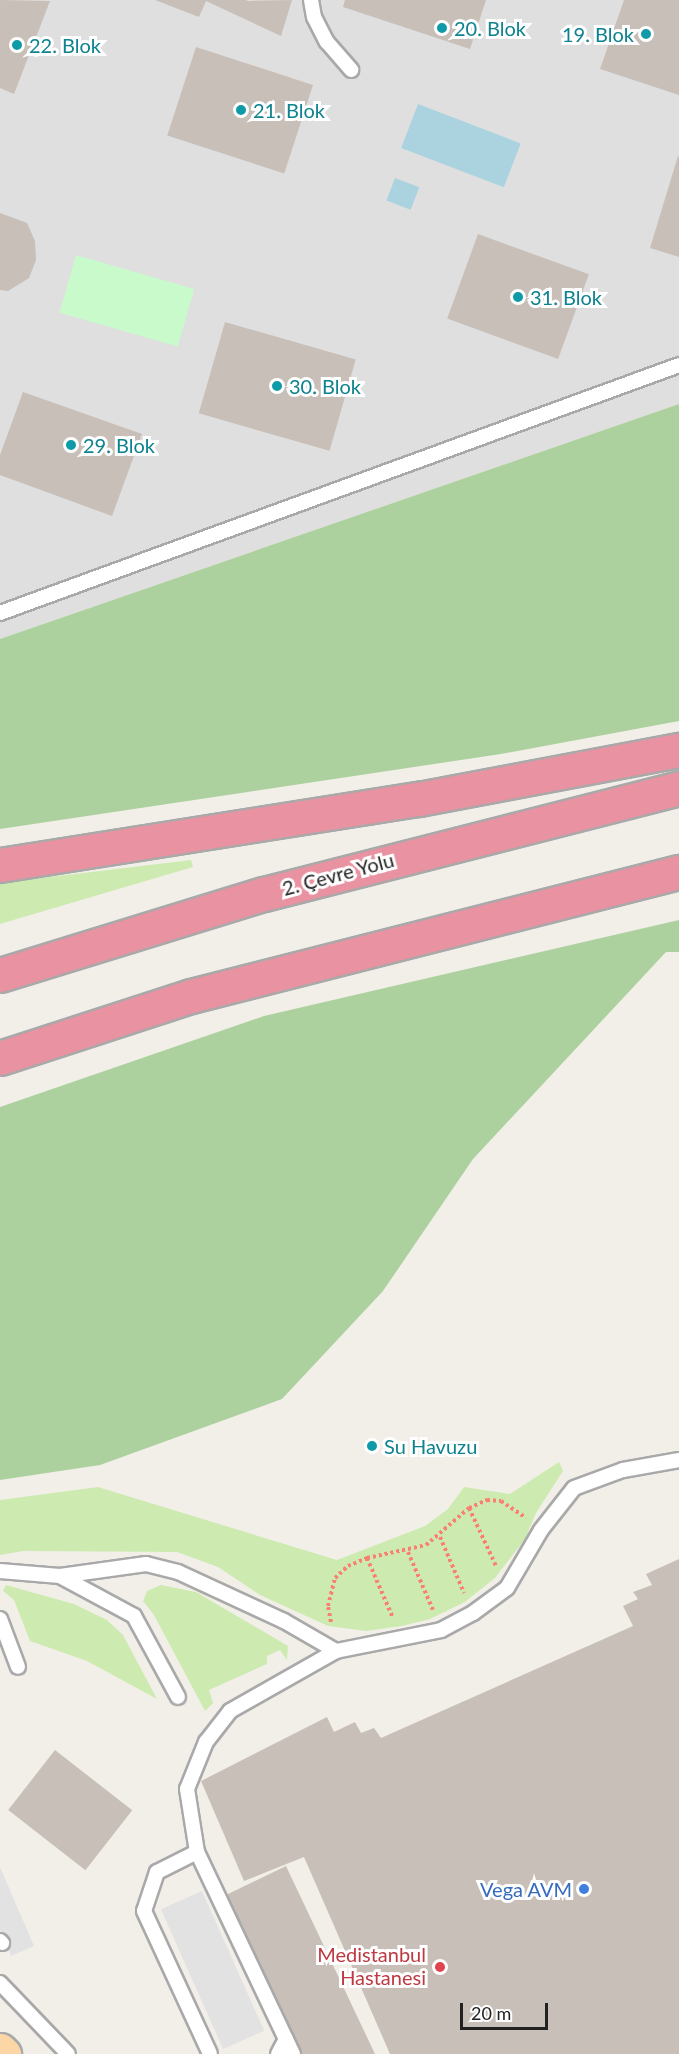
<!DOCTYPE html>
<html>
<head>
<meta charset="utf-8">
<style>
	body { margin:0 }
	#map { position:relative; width:679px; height:2054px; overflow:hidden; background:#f2efe9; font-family:Lato,sans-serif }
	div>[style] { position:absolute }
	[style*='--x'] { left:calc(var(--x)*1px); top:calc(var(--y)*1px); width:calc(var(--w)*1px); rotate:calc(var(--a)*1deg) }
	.residential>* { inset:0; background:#e0dfdf }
	.grass>* { inset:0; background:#cdebb0 }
	.forest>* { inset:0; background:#add19e }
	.park>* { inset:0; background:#c8facc; transform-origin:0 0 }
	.parking>* { inset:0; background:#e2e2e2; transform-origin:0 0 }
	.water>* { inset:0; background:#aad3df; transform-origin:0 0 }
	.building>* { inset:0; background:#c7bfb8; transform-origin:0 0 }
	.path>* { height:4px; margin-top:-2px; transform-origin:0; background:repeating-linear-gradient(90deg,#fa8072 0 3px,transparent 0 6px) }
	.roads { filter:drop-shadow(2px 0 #a9a9a9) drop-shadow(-2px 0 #a9a9a9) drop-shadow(0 2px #a9a9a9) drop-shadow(0 -2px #a9a9a9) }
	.service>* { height:14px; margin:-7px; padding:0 7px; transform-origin:7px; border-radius:7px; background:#fff }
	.primary>* { height:33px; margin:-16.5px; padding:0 16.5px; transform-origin:16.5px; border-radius:16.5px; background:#fcd6a4 }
	.motorway>* { height:33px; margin:-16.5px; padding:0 16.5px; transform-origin:16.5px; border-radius:16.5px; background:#e892a2 }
	.dots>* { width:16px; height:16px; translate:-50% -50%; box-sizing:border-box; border:3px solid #fff; border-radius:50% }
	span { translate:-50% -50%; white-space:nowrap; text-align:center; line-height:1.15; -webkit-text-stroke:6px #fff; paint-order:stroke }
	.culture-label { font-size:20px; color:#0d838f }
	.left { translate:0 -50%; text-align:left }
	.right { translate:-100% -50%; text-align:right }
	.street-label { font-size:20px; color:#222 }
	.shop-label { font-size:20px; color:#366cbe }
	.health-label { font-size:20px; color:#be3a42 }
	.scale { position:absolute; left:460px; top:2003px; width:88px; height:27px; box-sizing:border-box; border:3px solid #222; border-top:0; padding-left:8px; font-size:18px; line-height:21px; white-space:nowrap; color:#222; -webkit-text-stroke:4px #fff; paint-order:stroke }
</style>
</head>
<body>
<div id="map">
	<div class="residential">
		<i style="clip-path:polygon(0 0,679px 0,679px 404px,0 639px)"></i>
	</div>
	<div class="grass">
		<i style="clip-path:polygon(191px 860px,193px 867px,0 924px,0 883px)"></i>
		<i style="clip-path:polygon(559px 1462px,563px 1471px,536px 1513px,525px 1539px,495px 1578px,465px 1602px,430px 1619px,402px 1626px,366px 1631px,328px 1626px,260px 1595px,218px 1567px,177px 1552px,23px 1551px,0 1555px,0 1500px,98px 1487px,337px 1560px,425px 1526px,448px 1509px,464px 1487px,510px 1494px)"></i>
		<i style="clip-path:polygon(6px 1585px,74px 1604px,107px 1620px,123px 1635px,157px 1699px,87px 1661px,30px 1641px,14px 1600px,3px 1591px)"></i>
		<i style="clip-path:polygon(161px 1585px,196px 1592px,288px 1646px,287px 1660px,280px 1650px,267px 1656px,267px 1664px,209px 1690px,213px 1703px,205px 1711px,154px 1615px,143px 1601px,147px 1591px)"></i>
	</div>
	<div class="forest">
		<i style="clip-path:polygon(679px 404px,679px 721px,501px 754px,0 829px,0 639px)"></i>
		<i style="clip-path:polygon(679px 920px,679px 952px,666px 952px,473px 1159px,383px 1291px,282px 1399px,100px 1465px,0 1480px,0 1107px,264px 1016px)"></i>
	</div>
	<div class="park">
		<i style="left:76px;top:255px;width:123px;height:60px;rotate:16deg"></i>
	</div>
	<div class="parking">
		<i style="clip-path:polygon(0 1867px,34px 1946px,11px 1956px,0 1930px)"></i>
		<i style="left:202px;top:1891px;width:153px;height:45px;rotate:66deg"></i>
	</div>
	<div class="water">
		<i style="left:418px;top:104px;width:110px;height:47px;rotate:21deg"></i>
		<i style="left:395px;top:178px;width:26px;height:24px;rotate:21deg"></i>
	</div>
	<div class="building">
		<i style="clip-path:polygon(0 0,50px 1px,14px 94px,0 88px)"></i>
		<i style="clip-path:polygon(155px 0,246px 0,248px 1px,292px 0,281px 36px,206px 1px,199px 17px)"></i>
		<i style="clip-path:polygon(345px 0,486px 0,470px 49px,343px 7px)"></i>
		<i style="clip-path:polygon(624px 0,679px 0,679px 95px,600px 69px)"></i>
		<i style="left:196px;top:47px;width:123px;height:93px;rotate:18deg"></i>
		<i style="clip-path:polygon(678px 156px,679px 157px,679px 257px,650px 248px)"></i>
		<i style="clip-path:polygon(0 213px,27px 223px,35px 241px,36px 260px,29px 278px,8px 291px,0 290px)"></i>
		<i style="left:478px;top:234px;width:118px;height:90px;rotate:20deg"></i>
		<i style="left:225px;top:322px;width:136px;height:95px;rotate:16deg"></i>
		<i style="clip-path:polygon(23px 392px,142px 434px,112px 516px,0 475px,0 455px)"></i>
		<i style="clip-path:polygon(679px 1559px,679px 2054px,390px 2054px,304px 1857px,244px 1881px,201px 1781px,327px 1717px,334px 1732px,355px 1722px,361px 1733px,374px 1728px,381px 1738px,633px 1626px,623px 1606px,638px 1599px,633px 1592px,652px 1585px,646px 1574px)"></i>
		<i style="left:55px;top:1750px;width:98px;height:76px;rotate:38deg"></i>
		<i style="clip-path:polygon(286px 1866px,375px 2054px,299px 2054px,224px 1896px)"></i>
	</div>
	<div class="path">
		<i style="--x:469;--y:1508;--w:64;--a:65"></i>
		<i style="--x:440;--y:1537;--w:61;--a:66.8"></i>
		<i style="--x:408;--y:1552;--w:63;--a:66.7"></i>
		<i style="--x:367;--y:1558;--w:65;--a:66.6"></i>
		<i style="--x:331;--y:1622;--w:16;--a:-101"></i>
		<i style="--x:328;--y:1606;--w:29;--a:-76"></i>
		<i style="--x:335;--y:1578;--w:18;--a:-43"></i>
		<i style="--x:348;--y:1566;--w:21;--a:-23"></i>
		<i style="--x:367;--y:1558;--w:60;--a:-12.4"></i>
		<i style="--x:426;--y:1545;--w:57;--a:-40.7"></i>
		<i style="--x:469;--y:1508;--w:20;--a:-24"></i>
		<i style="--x:487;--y:1500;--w:14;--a:4"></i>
		<i style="--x:501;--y:1501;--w:30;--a:34"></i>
	</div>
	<div class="roads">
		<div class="service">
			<i style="--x:311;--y:0;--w:17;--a:80"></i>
			<i style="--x:314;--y:17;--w:28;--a:63"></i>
			<i style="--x:327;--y:42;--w:37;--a:49"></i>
			<i style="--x:0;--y:613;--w:723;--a:-20.06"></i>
			<i style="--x:0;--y:1571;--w:60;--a:4.8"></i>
			<i style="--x:60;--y:1576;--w:87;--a:-7.9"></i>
			<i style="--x:146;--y:1564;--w:33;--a:14"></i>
			<i style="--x:178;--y:1572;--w:117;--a:24.8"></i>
			<i style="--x:284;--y:1621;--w:60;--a:30"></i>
			<i style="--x:60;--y:1576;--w:84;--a:28.4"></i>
			<i style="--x:134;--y:1616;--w:92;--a:61.5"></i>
			<i style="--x:0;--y:1619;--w:51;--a:69.4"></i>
			<i style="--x:197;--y:1852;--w:45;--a:153.4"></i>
			<i style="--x:157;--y:1872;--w:41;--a:108.4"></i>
			<i style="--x:144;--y:1911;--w:157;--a:65.2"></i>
			<i style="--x:0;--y:1941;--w:3;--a:45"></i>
			<i style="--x:0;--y:1983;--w:98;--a:46.2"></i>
			<i style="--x:278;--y:2054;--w:17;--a:-62"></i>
			<i style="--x:293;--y:2054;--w:224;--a:-115.4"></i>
			<i style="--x:197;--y:1852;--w:64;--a:-99"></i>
			<i style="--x:187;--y:1789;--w:51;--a:-68"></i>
			<i style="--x:206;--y:1742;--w:39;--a:-52"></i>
			<i style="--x:230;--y:1711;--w:122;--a:-29.5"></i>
			<i style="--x:336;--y:1651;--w:107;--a:-11.3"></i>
			<i style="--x:441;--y:1630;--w:36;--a:-28"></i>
			<i style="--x:473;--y:1613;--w:42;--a:-36.3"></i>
			<i style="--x:507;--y:1588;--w:67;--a:-59.6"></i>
			<i style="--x:541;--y:1530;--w:53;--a:-51.8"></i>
			<i style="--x:574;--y:1488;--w:52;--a:-20.2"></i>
			<i style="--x:623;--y:1470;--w:57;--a:-10.1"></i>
		</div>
		<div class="primary">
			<i style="--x:0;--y:2050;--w:6;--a:45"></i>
		</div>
		<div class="motorway">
			<i style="--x:0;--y:865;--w:424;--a:-9"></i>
			<i style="--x:419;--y:799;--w:265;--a:-10.7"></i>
			<i style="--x:0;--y:975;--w:276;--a:-17.1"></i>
			<i style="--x:264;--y:894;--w:428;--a:-14.3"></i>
			<i style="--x:0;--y:1058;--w:201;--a:-18"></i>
			<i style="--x:191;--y:996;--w:504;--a:-14.26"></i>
		</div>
	</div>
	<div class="dots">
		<i style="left:442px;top:28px;background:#0f9aa8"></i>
		<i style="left:646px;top:34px;background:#0f9aa8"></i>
		<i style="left:17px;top:45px;background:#0f9aa8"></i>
		<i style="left:241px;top:110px;background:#0f9aa8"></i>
		<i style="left:518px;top:297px;background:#0f9aa8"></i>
		<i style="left:277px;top:386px;background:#0f9aa8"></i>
		<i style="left:71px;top:445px;background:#0f9aa8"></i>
		<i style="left:372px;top:1446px;background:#0f9aa8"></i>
		<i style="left:584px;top:1889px;background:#3f7fe0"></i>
		<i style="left:440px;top:1967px;background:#e0444e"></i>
	</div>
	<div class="culture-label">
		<span class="left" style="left:454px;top:28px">20. Blok</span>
		<span class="right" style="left:634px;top:34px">19. Blok</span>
		<span class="left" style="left:29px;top:45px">22. Blok</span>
		<span class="left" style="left:253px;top:110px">21. Blok</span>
		<span class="left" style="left:530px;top:297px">31. Blok</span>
		<span class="left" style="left:289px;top:386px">30. Blok</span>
		<span class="left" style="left:83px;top:445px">29. Blok</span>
		<span class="left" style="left:384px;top:1446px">Su Havuzu</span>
	</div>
	<div class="street-label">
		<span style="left:338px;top:874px;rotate:-15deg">2. Çevre Yolu</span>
	</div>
	<div class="shop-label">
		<span class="right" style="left:572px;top:1889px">Vega AVM</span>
	</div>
	<div class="health-label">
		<span class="right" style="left:426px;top:1966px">Medistanbul<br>Hastanesi</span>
	</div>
	<div class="scale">20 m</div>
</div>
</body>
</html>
